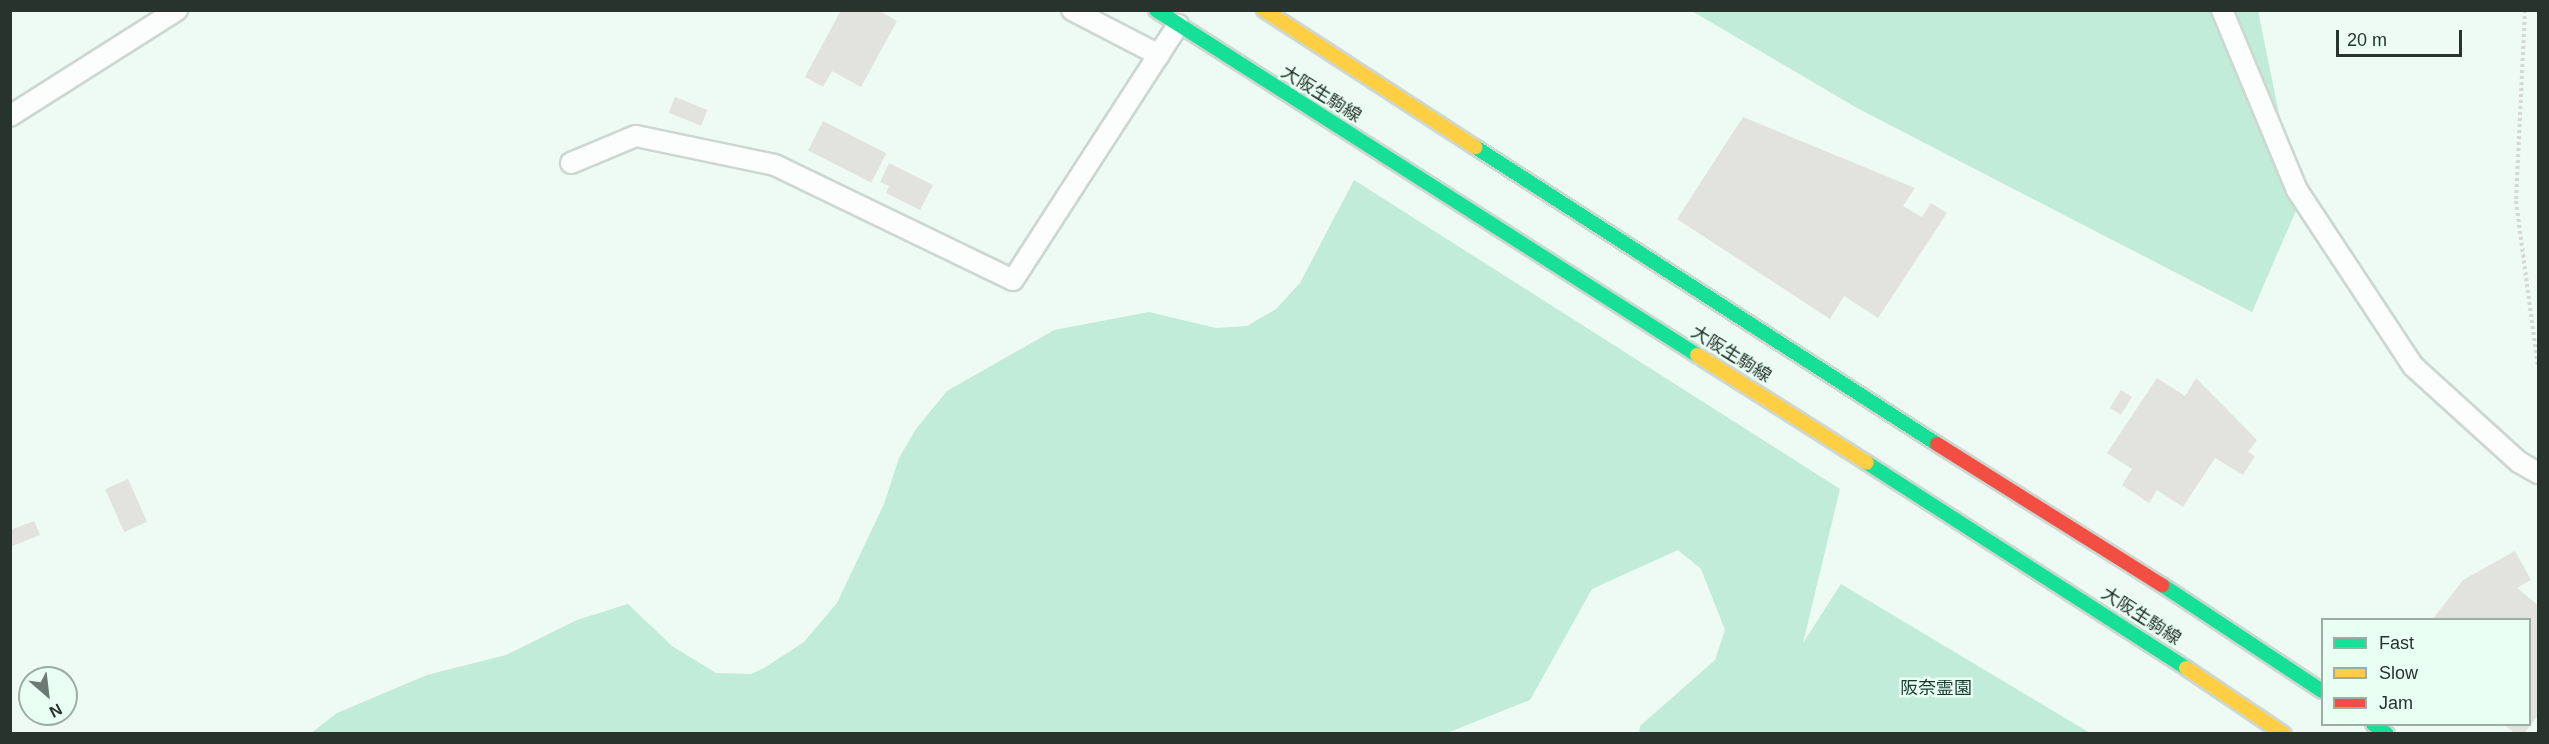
<!DOCTYPE html>
<html>
<head>
<meta charset="utf-8">
<style>
	body { margin:0 }
	#map { position:relative; width:2549px; height:744px; overflow:hidden; background:#eefaf4; font-family:Arial,"Noto Sans JP",sans-serif }
	div>[style] { position:absolute }
	[style*='--x'] { left:calc(var(--x)*1px); top:calc(var(--y)*1px); width:calc(var(--w)*1px); rotate:calc(var(--a)*1deg) }
	.green>* { inset:0; background:#c1ecd9 }
	.building>* { inset:0; background:#e2e3de; transform-origin:0 0 }
	.path>* { height:4px; margin-top:-2px; transform-origin:0; background:repeating-linear-gradient(90deg,#d4d8d6 0 3px,transparent 0 6px) }
	.roads { filter:drop-shadow(2px 0 #ccd7d2) drop-shadow(-2px 0 #ccd7d2) drop-shadow(0 2px #ccd7d2) drop-shadow(0 -2px #ccd7d2) }
	.lane>* { height:20px; margin:-10px; padding:0 10px; transform-origin:10px; border-radius:10px; background:#fcfefd }
	.fast>* { height:14px; margin:-7px; padding:0 7px; transform-origin:7px; border-radius:7px; background:#16e098 }
	.slow>* { height:14px; margin:-7px; padding:0 7px; transform-origin:7px; border-radius:7px; background:#ffcf43 }
	.jam>* { height:14px; margin:-7px; padding:0 7px; transform-origin:7px; border-radius:7px; background:#f24e42 }
	span { translate:-50% -50%; white-space:nowrap; text-align:center; line-height:1.15; -webkit-text-stroke:5px #e9fff4; paint-order:stroke }
	.street-label { font-size:18px; color:#28332e }
	.park-label { font-size:18px; color:#143b2c }
	.frame { position:absolute; inset:0; border:12px solid #28332e; pointer-events:none }
	.legend { position:absolute; left:2321px; top:618px; width:210px; height:108px; box-sizing:border-box; background:#e9fff4; border:2px solid #9cada5; margin:0; padding:8px 10px; list-style:none; font-size:18px; color:#28332e }
	.legend li { display:flex; align-items:center; gap:12px; height:30px }
	.legend b { width:30px; border:2px solid #9cada5 }
	.north { position:absolute; left:18px; top:666px; width:60px; height:60px; box-sizing:border-box; background:#e9fff4; border:2px solid #9cada5; border-radius:50%; rotate:152deg; font-size:16px; font-weight:700; line-height:24px; text-align:center; color:#28332e }
	.north::after { content:''; display:block; margin:auto; width:21px; height:27px; background:#6d7973; clip-path:polygon(50% 0,100% 100%,50% 72%,0 100%) }
	.scale { position:absolute; left:2336px; top:30px; width:126px; height:27px; box-sizing:border-box; border:3px solid #28332e; border-top:0; padding-left:8px; font-size:18px; line-height:21px; white-space:nowrap; color:#28332e; -webkit-text-stroke:4px #e9fff4; paint-order:stroke }
</style>
</head>
<body>
<div id="map">
	<div class="green">
		<i style="clip-path:polygon(1692px 11px,2258px 11px,2298px 206px,2252px 312px,1857px 108px)"></i>
		<i style="clip-path:polygon(1354px 180px,1840px 489px,1803px 643px,1841px 584px,2090px 733px,1639px 733px,1640px 726px,1715px 660px,1725px 630px,1701px 569px,1678px 550px,1592px 589px,1530px 700px,1447px 733px,311px 733px,337px 713px,427px 675px,506px 655px,577px 620px,628px 604px,672px 646px,716px 673px,751px 674px,764px 668px,804px 642px,837px 603px,884px 504px,899px 458px,916px 429px,947px 391px,1054px 330px,1149px 312px,1216px 328px,1247px 326px,1276px 309px,1300px 283px)"></i>
	</div>
	<div class="building">
		<i style="clip-path:polygon(841px 10px,878px 10px,897px 21px,861px 87px,832px 71px,823px 87px,805px 77px)"></i>
		<i style="left:675px;top:97px;width:35px;height:17px;rotate:22deg"></i>
		<i style="clip-path:polygon(1743px 117px,1915px 188px,1903px 206px,1922px 217px,1931px 203px,1947px 213px,1878px 318px,1844px 296px,1830px 319px,1677px 219px)"></i>
		<i style="left:823px;top:121px;width:71px;height:33px;rotate:27deg"></i>
		<i style="clip-path:polygon(889px 163px,933px 185px,920px 210px,886px 193px,889px 186px,880px 182px)"></i>
		<i style="clip-path:polygon(2157px 378px,2185px 396px,2196px 378px,2257px 440px,2248px 452px,2255px 456px,2243px 475px,2215px 458px,2183px 507px,2157px 490px,2149px 503px,2122px 485px,2132px 469px,2107px 453px)"></i>
		<i style="left:2121px;top:390px;width:13px;height:21px;rotate:32deg"></i>
		<i style="left:128px;top:479px;width:47px;height:25px;rotate:66deg"></i>
		<i style="clip-path:polygon(34px 521px,40px 535px,10px 547px,10px 530px)"></i>
		<i style="clip-path:polygon(2515px 551px,2531px 580px,2517px 588px,2538px 605px,2538px 715px,2524px 734px,2515px 734px,2504px 724px,2530px 724px,2530px 620px,2432px 620px,2463px 580px)"></i>
	</div>
	<div class="path">
		<i style="--x:2525;--y:10;--w:191;--a:92.7"></i>
		<i style="--x:2516;--y:201;--w:168;--a:82.5"></i>
	</div>
	<div class="roads">
		<div class="lane">
			<i style="--x:1072;--y:10;--w:98;--a:27.3"></i>
			<i style="--x:2222;--y:10;--w:195;--a:67.4"></i>
			<i style="--x:2297;--y:190;--w:211;--a:56.6"></i>
			<i style="--x:2413;--y:366;--w:143;--a:42.2"></i>
			<i style="--x:2519;--y:462;--w:22;--a:30"></i>
			<i style="--x:10;--y:116;--w:198;--a:-32.4"></i>
			<i style="--x:571;--y:163;--w:70;--a:-22.6"></i>
			<i style="--x:636;--y:136;--w:142;--a:11.8"></i>
			<i style="--x:775;--y:165;--w:264;--a:25.8"></i>
			<i style="--x:1013;--y:280;--w:304;--a:-57.1"></i>
		</div>
		<div class="fast">
			<i style="--x:1156;--y:10;--w:642;--a:32.53"></i>
			<i style="--x:1475;--y:147;--w:549;--a:32.74"></i>
			<i style="--x:1867;--y:463;--w:379;--a:32.7"></i>
			<i style="--x:2162;--y:585;--w:192;--a:33.5"></i>
			<i style="--x:2373;--y:724;--w:17;--a:36"></i>
		</div>
		<div class="slow">
			<i style="--x:1264;--y:10;--w:252;--a:33"></i>
			<i style="--x:1697;--y:355;--w:201;--a:32.4"></i>
			<i style="--x:2186;--y:668;--w:118;--a:34"></i>
		</div>
		<div class="jam">
			<i style="--x:1937;--y:444;--w:266;--a:32.1"></i>
		</div>
	</div>
	<div class="street-label">
		<span style="left:1321px;top:94px;rotate:32deg">大阪生駒線</span>
		<span style="left:1731px;top:354px;rotate:32deg">大阪生駒線</span>
		<span style="left:2141px;top:616px;rotate:33deg">大阪生駒線</span>
	</div>
	<div class="park-label">
		<span style="left:1936px;top:688px">阪奈霊園</span>
	</div>
	<div class="frame"></div>
	<ul class="legend">
	<li><b style="height:8px;background:#16e098"></b>Fast</li>
	<li><b style="height:8px;background:#ffcf43"></b>Slow</li>
	<li><b style="height:8px;background:#f24e42"></b>Jam</li>
	</ul>
	<div class="north">N</div>
	<div class="scale">20 m</div>
</div>
</body>
</html>
